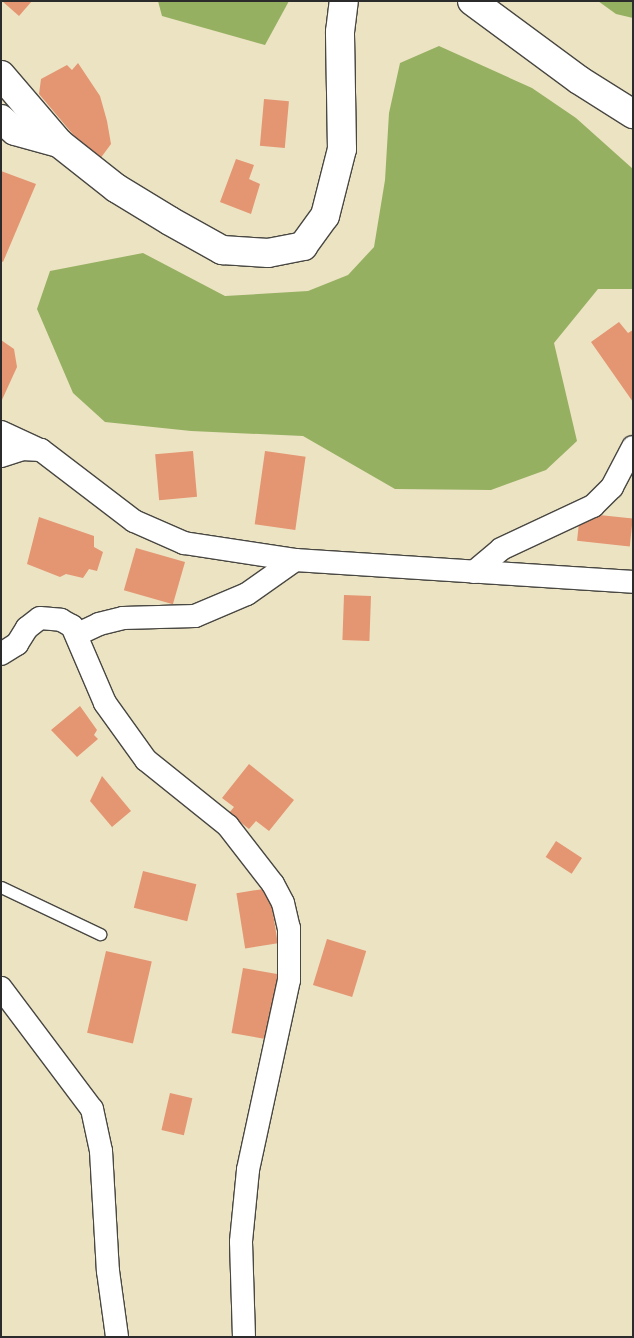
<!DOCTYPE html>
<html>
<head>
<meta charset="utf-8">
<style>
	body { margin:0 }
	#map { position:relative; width:634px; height:1338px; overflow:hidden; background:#ece3c3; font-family:Cardo,serif }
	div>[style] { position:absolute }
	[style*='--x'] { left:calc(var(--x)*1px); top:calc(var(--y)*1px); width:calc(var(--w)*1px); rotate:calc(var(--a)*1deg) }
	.forest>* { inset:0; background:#96b061 }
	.building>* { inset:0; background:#e49571; transform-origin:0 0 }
	.roads { filter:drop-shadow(1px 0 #484742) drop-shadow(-1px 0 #484742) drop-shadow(0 1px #484742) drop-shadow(0 -1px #484742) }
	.lane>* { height:11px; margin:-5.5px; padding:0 5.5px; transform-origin:5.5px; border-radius:5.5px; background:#fff }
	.street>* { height:22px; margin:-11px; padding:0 11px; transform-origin:11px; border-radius:11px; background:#fff }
	.secondary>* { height:28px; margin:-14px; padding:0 14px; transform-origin:14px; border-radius:14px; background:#fff }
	span { translate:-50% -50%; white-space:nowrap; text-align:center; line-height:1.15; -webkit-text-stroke:4.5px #fdfcf7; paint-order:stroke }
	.frame { position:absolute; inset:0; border:2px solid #2b2b2b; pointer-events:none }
</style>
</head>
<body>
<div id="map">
	<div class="forest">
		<i style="clip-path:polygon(158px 1px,289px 1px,265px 45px,162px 16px)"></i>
		<i style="clip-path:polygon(598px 1px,633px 1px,633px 18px,616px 14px)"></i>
		<i style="clip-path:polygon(439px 46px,532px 88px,576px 118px,633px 169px,633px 289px,598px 289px,554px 343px,577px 441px,546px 470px,491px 490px,395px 489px,303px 436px,191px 431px,105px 422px,73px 393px,37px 309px,50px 271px,143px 253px,225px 296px,308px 291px,348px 275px,374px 247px,385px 180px,389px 113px,400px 63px)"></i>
	</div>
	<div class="building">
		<i style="clip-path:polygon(2px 1px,32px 1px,19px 16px)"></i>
		<i style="clip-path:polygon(78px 63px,100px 96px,107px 121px,111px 144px,97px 163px,39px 94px,41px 79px,67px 65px,72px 70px)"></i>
		<i style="left:264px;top:99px;width:25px;height:47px;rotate:5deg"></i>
		<i style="clip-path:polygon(236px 159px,254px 165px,249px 179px,260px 184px,251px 214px,220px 202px)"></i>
		<i style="clip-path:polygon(1px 171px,36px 184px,3px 262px,1px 261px)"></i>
		<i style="clip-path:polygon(619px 322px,628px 333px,633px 330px,633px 402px,591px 342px)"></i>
		<i style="clip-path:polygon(1px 340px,14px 349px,17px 367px,1px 402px)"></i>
		<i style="left:193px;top:451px;width:46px;height:38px;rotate:85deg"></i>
		<i style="left:265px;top:451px;width:41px;height:74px;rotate:8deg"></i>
		<i style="left:580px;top:513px;width:53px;height:28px;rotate:6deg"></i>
		<i style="clip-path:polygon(39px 517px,94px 536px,94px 547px,103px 552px,97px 571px,89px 569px,83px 578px,66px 574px,60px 577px,27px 564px)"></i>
		<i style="left:136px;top:548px;width:51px;height:44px;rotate:16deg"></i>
		<i style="left:344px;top:595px;width:27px;height:45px;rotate:2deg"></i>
		<i style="clip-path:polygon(80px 706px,97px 730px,94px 735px,98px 739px,77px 757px,51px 730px)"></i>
		<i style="clip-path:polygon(249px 764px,294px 800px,269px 831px,256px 821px,249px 829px,229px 813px,234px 807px,222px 798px)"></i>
		<i style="clip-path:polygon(102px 776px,131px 811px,112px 827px,90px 801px)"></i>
		<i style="left:556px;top:841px;width:31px;height:19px;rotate:33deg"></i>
		<i style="left:143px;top:871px;width:55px;height:38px;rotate:14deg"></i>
		<i style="left:269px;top:888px;width:56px;height:33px;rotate:81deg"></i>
		<i style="left:327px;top:939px;width:41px;height:48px;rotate:17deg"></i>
		<i style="left:106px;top:951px;width:47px;height:84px;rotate:13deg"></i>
		<i style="left:243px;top:968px;width:42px;height:66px;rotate:10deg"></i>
		<i style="left:170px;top:1093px;width:23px;height:38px;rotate:13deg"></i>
	</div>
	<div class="roads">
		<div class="lane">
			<i style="--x:1;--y:887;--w:110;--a:25.4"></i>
		</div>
		<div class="street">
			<i style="--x:1;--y:432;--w:41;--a:24.7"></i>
			<i style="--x:1;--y:456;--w:22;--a:-18"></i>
			<i style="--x:22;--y:449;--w:19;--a:3"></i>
			<i style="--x:41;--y:450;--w:117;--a:37.4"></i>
			<i style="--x:134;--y:521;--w:55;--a:23.7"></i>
			<i style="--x:184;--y:543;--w:112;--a:8.7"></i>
			<i style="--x:295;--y:560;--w:339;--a:3.7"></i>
			<i style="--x:474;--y:572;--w:35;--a:-40"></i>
			<i style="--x:501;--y:549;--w:102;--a:-25.1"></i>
			<i style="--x:593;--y:506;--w:27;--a:-45"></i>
			<i style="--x:612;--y:487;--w:45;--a:-62.3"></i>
			<i style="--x:78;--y:634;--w:23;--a:-25"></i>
			<i style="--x:99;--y:624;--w:25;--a:-14"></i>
			<i style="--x:123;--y:618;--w:72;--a:-1.6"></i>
			<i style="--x:195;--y:616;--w:56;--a:-22.9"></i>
			<i style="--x:247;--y:594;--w:59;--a:-35.3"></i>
			<i style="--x:1;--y:654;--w:19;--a:-32"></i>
			<i style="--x:17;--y:644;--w:19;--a:-58"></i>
			<i style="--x:27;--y:628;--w:16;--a:-38"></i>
			<i style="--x:40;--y:618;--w:21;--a:5"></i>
			<i style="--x:61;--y:620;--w:13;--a:29"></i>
			<i style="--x:72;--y:626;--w:84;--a:66.8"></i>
			<i style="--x:105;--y:703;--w:70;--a:54.3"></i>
			<i style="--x:146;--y:760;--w:105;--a:38.8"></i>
			<i style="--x:228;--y:826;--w:73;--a:52.2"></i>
			<i style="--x:273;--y:884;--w:21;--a:62"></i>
			<i style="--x:283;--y:903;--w:26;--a:77"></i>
			<i style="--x:289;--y:928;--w:52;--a:90"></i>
			<i style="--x:289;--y:980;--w:194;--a:102.2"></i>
			<i style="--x:248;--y:1170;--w:72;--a:95.6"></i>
			<i style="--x:241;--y:1242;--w:95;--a:88.2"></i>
			<i style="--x:1;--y:988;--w:151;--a:53.1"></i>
			<i style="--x:92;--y:1109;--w:43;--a:77.9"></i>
			<i style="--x:101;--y:1151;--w:120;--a:86.7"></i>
			<i style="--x:108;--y:1271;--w:67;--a:82.2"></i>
		</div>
		<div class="secondary">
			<i style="--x:472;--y:1;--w:133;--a:36.4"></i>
			<i style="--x:579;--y:80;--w:64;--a:32.2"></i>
			<i style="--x:1;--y:75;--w:89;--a:49.5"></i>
			<i style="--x:59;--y:143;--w:73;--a:38.3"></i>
			<i style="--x:116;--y:188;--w:63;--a:31.4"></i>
			<i style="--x:170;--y:221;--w:60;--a:29.1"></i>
			<i style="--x:222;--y:250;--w:46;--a:3.7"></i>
			<i style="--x:268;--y:253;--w:36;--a:-11"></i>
			<i style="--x:303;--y:246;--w:37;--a:-54"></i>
			<i style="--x:325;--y:216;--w:69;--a:-75.8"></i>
			<i style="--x:342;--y:149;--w:117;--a:-91"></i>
			<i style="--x:340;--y:32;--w:31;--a:-83"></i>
			<i style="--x:1;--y:119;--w:18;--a:41"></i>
			<i style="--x:15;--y:131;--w:46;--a:15.3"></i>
		</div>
	</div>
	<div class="frame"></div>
</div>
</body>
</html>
